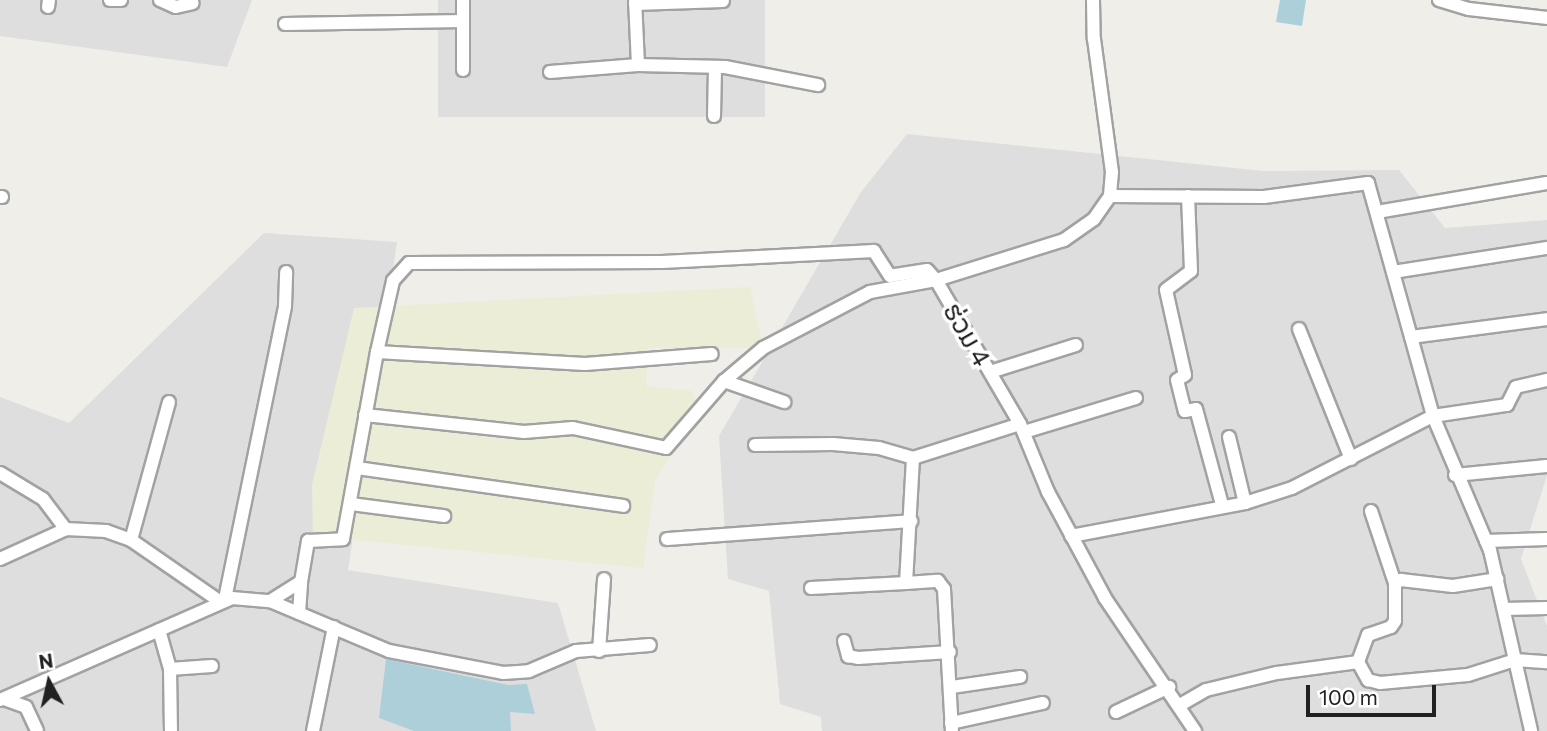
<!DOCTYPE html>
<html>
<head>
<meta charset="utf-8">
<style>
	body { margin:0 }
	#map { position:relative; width:1547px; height:731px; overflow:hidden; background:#f0eee8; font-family:Commissioner,"Noto Sans Lao",sans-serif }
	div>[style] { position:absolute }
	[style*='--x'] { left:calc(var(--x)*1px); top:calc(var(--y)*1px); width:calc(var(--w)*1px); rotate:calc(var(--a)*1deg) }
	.residential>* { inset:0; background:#dfdede; transform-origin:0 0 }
	.farmland>* { inset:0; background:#ebedd6 }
	.water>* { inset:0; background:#adcfda }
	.roads { filter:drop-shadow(2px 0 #a2a2a2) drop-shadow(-2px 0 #a2a2a2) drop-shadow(0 2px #a2a2a2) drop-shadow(0 -2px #a2a2a2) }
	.minor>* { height:12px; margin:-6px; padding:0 6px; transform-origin:6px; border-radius:6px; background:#fff }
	span { translate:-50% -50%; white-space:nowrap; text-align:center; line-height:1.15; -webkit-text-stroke:7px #fff; paint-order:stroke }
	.street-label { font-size:26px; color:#212121 }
	.north { position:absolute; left:14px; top:647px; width:70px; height:70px; -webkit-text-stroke:5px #fff; paint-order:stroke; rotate:352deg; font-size:19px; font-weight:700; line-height:28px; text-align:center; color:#212121 }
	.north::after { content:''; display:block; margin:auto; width:24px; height:32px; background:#212121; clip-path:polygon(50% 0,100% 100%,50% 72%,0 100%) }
	.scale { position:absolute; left:1306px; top:685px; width:130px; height:32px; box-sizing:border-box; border:4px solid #212121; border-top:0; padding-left:9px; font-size:21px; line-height:24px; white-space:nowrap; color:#212121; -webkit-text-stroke:5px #fff; paint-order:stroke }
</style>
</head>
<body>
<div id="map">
	<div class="residential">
		<i style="clip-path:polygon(0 0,252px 0,227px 67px,0 36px)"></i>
		<i style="left:438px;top:0;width:327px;height:117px"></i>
		<i style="clip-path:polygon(907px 134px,1263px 171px,1399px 170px,1445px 228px,1547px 220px,1547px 475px,1521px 559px,1547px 626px,1547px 731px,822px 731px,821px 717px,780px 704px,769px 591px,728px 579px,719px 436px,861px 192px)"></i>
		<i style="clip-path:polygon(264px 233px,397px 242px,348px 570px,558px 603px,596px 731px,0 731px,0 397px,69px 423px)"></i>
	</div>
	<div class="farmland">
		<i style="clip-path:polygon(750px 287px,763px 348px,648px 348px,646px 386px,692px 391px,698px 409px,655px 481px,643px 568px,313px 536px,312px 485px,354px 308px)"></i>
	</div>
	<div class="water">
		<i style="clip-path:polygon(1280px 0,1306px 0,1302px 26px,1276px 22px)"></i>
		<i style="clip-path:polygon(386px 659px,508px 685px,527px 684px,535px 714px,510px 712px,511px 731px,414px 731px,379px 718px)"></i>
	</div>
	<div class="roads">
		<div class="minor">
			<i style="--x:110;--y:0;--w:11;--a:0"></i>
			<i style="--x:160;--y:0;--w:17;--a:24"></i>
			<i style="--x:176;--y:7;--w:17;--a:-13"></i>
			<i style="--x:1093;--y:0;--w:39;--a:89"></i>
			<i style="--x:1094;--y:39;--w:134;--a:82.3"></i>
			<i style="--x:1112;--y:172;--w:24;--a:95"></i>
			<i style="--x:1110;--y:196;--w:28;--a:125"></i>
			<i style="--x:1094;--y:219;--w:37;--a:145"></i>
			<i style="--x:1064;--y:240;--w:134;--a:162.6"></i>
			<i style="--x:936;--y:280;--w:167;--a:59.7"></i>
			<i style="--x:1020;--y:424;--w:74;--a:67.6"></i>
			<i style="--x:1048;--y:492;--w:120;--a:61.7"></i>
			<i style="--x:1105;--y:598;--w:161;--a:55.9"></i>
			<i style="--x:1439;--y:0;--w:31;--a:17"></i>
			<i style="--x:1469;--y:9;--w:79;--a:6.6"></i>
			<i style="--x:635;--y:4;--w:88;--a:-2"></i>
			<i style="--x:48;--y:7;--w:7;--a:-82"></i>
			<i style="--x:285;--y:24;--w:178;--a:-1"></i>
			<i style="--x:638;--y:65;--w:87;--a:1.3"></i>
			<i style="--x:725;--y:67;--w:95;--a:11"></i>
			<i style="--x:463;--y:70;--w:70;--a:-90"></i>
			<i style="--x:550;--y:72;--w:88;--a:-4.5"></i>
			<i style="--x:638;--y:65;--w:65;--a:-92.6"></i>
			<i style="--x:714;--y:116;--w:49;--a:-88.8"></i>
			<i style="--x:1110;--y:196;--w:154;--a:0.4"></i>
			<i style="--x:1264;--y:197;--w:105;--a:-7.7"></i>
			<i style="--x:1368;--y:183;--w:242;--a:74.4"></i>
			<i style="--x:1433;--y:416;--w:146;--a:67"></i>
			<i style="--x:1490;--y:550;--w:186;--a:77.2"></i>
			<i style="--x:1188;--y:196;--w:75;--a:87.7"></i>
			<i style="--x:1191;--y:271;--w:31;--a:143"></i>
			<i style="--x:1166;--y:290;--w:87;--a:77.4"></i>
			<i style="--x:1185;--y:375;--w:9;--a:148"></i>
			<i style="--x:1177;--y:380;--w:32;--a:76"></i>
			<i style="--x:1185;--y:411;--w:11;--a:-10"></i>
			<i style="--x:1196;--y:409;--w:99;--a:74.8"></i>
			<i style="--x:0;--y:197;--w:2;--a:0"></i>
			<i style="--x:1377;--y:212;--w:172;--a:-9.7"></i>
			<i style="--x:1393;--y:272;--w:156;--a:-8.9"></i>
			<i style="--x:1299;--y:329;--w:140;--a:68.2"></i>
			<i style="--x:1411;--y:337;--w:137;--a:-7.5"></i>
			<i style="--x:990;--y:372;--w:90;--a:-17.4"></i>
			<i style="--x:724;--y:381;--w:64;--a:19.3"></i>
			<i style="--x:365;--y:415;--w:160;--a:6.1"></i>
			<i style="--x:524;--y:432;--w:49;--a:-4.7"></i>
			<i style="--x:573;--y:428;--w:95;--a:12.1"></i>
			<i style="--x:666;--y:448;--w:89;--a:-49.1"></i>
			<i style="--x:724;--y:381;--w:51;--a:-40.2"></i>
			<i style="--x:763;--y:348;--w:121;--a:-27.6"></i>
			<i style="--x:870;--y:292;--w:67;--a:-10.3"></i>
			<i style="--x:936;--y:280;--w:13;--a:-132"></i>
			<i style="--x:927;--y:270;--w:37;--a:171"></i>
			<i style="--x:890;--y:276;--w:30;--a:-123"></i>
			<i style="--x:874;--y:251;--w:212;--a:177"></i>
			<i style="--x:662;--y:262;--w:253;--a:179.8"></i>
			<i style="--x:409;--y:263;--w:24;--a:132"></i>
			<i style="--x:393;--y:281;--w:73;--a:102.7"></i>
			<i style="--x:1024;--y:432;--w:117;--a:-16.9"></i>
			<i style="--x:1229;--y:437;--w:68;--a:76.4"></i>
			<i style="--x:755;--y:445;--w:78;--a:-0.7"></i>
			<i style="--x:833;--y:444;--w:46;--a:5"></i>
			<i style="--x:879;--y:448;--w:35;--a:16"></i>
			<i style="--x:913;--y:458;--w:112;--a:-17.6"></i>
			<i style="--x:913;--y:458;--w:125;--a:93.2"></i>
			<i style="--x:906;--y:583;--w:32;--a:-4"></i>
			<i style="--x:938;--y:581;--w:10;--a:53"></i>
			<i style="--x:944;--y:589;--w:142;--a:86.8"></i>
			<i style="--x:357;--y:468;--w:269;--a:8.1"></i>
			<i style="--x:0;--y:473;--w:50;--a:31.2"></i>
			<i style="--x:43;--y:499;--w:38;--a:53"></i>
			<i style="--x:1455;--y:475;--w:92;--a:-5.6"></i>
			<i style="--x:351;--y:504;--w:94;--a:7.4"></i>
			<i style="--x:1371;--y:511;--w:76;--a:71.6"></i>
			<i style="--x:1071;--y:536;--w:177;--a:-10.7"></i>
			<i style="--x:1245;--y:503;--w:49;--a:-17.7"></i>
			<i style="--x:1292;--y:488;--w:158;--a:-27.1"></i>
			<i style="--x:1433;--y:416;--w:75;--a:-8.5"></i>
			<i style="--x:1507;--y:405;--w:20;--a:-63"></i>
			<i style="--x:1516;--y:387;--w:32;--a:-13"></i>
			<i style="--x:667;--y:539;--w:245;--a:-4.2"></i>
			<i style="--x:131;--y:540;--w:143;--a:-74.6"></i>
			<i style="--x:1486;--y:541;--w:61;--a:-1.9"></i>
			<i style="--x:0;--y:559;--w:72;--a:-24.4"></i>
			<i style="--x:66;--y:529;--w:40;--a:2.9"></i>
			<i style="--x:106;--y:531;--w:27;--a:20"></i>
			<i style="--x:131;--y:540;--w:107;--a:34.7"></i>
			<i style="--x:811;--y:588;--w:95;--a:-3"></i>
			<i style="--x:225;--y:599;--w:299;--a:-78.4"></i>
			<i style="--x:285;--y:306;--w:34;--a:-88"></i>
			<i style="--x:270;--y:601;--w:36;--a:-32"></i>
			<i style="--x:301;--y:582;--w:42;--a:-80.3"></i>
			<i style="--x:308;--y:541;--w:35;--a:-3"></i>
			<i style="--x:343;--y:539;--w:190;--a:-79.7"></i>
			<i style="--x:377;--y:352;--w:208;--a:3.3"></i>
			<i style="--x:585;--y:364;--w:127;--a:-4.5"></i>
			<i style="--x:1504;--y:609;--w:43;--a:-1.3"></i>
			<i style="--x:299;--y:613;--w:31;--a:-86"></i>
			<i style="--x:159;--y:630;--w:41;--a:74.2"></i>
			<i style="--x:170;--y:669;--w:62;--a:89.1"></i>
			<i style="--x:844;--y:641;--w:16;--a:75"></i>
			<i style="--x:848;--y:656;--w:10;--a:11"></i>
			<i style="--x:858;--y:658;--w:92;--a:-3.7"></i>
			<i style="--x:599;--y:651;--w:72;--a:-86"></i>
			<i style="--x:1358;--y:662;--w:29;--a:-70"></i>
			<i style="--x:1368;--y:635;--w:24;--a:-19"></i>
			<i style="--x:1391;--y:627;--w:7;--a:-56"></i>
			<i style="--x:1395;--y:621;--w:38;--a:-90"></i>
			<i style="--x:1395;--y:583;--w:7;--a:-27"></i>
			<i style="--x:1401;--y:580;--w:52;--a:6.6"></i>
			<i style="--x:1453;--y:586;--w:45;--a:-9"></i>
			<i style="--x:1358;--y:662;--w:21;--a:61"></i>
			<i style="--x:1368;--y:680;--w:12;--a:14"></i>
			<i style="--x:1380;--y:683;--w:88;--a:-5.2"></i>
			<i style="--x:1468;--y:675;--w:49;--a:-17.7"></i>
			<i style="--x:1515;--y:660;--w:32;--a:4"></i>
			<i style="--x:170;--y:669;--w:42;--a:-4.1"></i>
			<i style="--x:952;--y:687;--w:69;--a:-8.4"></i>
			<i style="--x:0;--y:700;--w:253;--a:-23.7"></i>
			<i style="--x:232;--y:598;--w:38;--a:5"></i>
			<i style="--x:270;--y:601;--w:129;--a:22.8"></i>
			<i style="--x:389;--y:651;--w:116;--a:10.9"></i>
			<i style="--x:503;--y:673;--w:26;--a:-4"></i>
			<i style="--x:529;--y:671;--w:51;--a:-23.1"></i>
			<i style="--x:576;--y:651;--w:74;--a:-4.6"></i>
			<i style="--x:7;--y:700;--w:20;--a:20"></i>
			<i style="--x:26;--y:707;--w:26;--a:65"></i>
			<i style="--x:1180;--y:705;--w:30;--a:-30"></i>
			<i style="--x:1206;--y:690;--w:73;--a:-13.5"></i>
			<i style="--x:1277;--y:673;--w:82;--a:-7.7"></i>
			<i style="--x:1116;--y:712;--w:59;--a:-25.3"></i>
			<i style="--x:951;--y:723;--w:94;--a:-12.3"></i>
			<i style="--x:313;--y:731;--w:106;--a:-78.6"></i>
		</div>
	</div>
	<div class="street-label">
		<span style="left:968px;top:334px;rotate:60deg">ຮ່ວມ 4</span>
	</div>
	<div class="north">N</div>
	<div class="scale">100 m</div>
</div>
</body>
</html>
